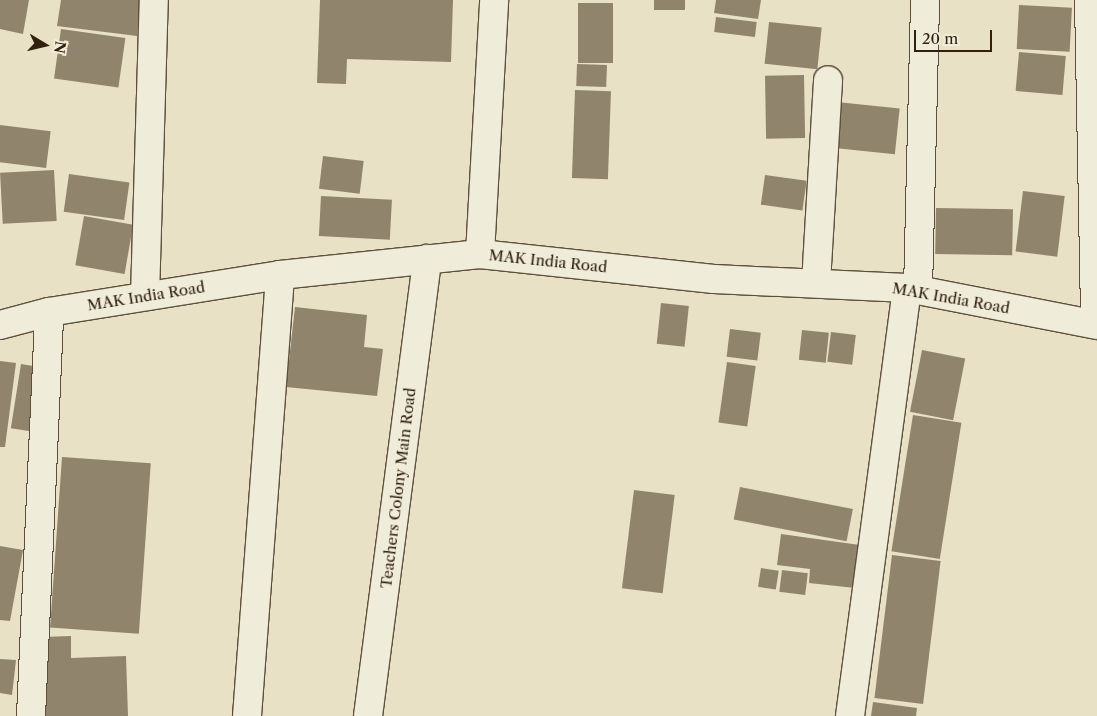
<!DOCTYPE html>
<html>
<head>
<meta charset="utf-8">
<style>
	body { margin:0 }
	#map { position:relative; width:1097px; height:716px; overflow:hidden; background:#e8e1c6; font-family:"Libre Caslon Text",serif }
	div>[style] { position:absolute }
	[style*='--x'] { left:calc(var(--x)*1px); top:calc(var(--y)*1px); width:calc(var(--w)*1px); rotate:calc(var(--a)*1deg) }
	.building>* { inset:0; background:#90846d; transform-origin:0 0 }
	.roads { filter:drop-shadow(1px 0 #5e503a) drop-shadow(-1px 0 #5e503a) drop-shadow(0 1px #5e503a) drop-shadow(0 -1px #5e503a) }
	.street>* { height:28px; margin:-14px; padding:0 14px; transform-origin:14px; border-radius:14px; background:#f0ecda }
	.secondary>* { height:28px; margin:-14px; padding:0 14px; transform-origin:14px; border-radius:14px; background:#f0ecda }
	span { translate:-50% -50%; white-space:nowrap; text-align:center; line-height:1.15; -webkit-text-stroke:4px #f0ecda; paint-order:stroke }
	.street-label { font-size:15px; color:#30200c }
	.north { position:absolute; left:20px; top:20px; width:50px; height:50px; -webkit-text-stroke:4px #f0ecda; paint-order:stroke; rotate:99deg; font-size:14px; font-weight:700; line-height:20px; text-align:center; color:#30200c }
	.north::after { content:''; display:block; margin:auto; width:18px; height:22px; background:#30200c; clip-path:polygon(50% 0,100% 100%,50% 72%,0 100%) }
	.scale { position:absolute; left:914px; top:30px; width:78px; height:22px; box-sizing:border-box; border:2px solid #30200c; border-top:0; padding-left:6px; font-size:15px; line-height:18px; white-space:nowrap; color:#30200c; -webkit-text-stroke:4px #f0ecda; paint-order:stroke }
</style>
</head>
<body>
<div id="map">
	<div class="building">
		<i style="clip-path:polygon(0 0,29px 0,23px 34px,0 29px)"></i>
		<i style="clip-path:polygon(61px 0,141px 0,137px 36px,57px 26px)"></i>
		<i style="clip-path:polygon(320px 0,453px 0,451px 62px,347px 59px,346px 84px,317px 83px)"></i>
		<i style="left:654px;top:0;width:31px;height:10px"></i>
		<i style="clip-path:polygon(716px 0,761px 0,758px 19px,714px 13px)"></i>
		<i style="left:578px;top:3px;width:35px;height:60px"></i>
		<i style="left:1019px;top:5px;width:53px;height:44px;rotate:3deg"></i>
		<i style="left:716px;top:17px;width:41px;height:15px;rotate:7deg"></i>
		<i style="left:769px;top:22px;width:53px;height:42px;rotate:6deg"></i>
		<i style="left:61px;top:29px;width:65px;height:50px;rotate:8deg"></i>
		<i style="left:1019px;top:52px;width:47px;height:39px;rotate:5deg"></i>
		<i style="left:577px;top:64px;width:30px;height:22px;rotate:2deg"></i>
		<i style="left:804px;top:75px;width:63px;height:39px;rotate:89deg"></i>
		<i style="left:575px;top:90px;width:36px;height:88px;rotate:2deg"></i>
		<i style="left:837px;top:102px;width:63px;height:46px;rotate:6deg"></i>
		<i style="left:0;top:125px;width:51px;height:37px;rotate:7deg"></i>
		<i style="left:323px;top:156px;width:41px;height:33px;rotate:7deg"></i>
		<i style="left:54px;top:170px;width:51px;height:54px;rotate:87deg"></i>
		<i style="left:69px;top:174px;width:61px;height:38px;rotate:8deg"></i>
		<i style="left:765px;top:175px;width:42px;height:30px;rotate:8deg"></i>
		<i style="left:1023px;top:191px;width:42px;height:61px;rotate:7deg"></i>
		<i style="left:321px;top:196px;width:71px;height:40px;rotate:3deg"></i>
		<i style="left:936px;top:208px;width:77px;height:46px;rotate:1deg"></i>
		<i style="left:84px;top:216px;width:50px;height:50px;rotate:10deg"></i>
		<i style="left:661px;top:303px;width:28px;height:41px;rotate:6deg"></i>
		<i style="clip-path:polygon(295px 307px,367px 315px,364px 347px,383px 349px,377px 396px,286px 387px)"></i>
		<i style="left:730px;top:329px;width:31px;height:28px;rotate:7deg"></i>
		<i style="left:802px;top:330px;width:27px;height:30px;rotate:6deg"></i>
		<i style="left:831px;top:332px;width:25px;height:30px;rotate:7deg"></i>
		<i style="left:922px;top:350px;width:44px;height:63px;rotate:11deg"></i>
		<i style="clip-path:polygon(0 361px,16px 363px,5px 447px,0 447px)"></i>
		<i style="left:727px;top:362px;width:29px;height:61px;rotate:8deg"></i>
		<i style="left:21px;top:364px;width:20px;height:65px;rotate:9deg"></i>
		<i style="left:913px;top:415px;width:49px;height:138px;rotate:9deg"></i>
		<i style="left:62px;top:457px;width:89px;height:171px;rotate:4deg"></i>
		<i style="left:740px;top:487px;width:115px;height:33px;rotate:11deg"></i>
		<i style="left:634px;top:490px;width:41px;height:99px;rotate:7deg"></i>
		<i style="clip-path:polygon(781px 534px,860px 545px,855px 588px,809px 583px,810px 569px,777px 565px)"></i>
		<i style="clip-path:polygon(0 546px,23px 550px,10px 621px,0 620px)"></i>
		<i style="left:892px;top:555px;width:49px;height:144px;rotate:7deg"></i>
		<i style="left:761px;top:568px;width:18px;height:19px;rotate:9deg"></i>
		<i style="left:782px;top:570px;width:26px;height:22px;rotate:7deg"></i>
		<i style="clip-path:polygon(71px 636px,71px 658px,126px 656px,128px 716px,45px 716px,42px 637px)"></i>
		<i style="clip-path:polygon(0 659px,16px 660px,12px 695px,0 693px)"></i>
		<i style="clip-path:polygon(873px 702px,917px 708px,916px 716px,871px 716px)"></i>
	</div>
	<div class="roads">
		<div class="street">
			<i style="--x:1089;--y:0;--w:324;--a:88.9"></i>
			<i style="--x:480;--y:254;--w:254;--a:-86.8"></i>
			<i style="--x:816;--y:283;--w:203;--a:-86.6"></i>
			<i style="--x:918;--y:290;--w:290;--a:-88.6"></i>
			<i style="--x:145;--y:296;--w:296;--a:-88.3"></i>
			<i style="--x:31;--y:716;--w:404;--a:-87.4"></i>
			<i style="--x:247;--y:716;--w:442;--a:-85.7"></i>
			<i style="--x:368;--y:716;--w:461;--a:-82.6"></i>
			<i style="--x:850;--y:716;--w:432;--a:-82.4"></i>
		</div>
		<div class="secondary">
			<i style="--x:0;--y:325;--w:51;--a:-14.9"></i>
			<i style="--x:49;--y:312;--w:234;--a:-9.1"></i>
			<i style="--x:280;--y:275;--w:201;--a:-6"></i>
			<i style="--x:480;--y:254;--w:235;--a:6.1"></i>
			<i style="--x:714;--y:279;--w:193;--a:2.7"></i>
			<i style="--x:907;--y:288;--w:194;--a:11"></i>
		</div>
	</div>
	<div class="street-label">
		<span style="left:548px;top:261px;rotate:6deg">MAK India Road</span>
		<span style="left:146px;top:296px;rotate:-9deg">MAK India Road</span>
		<span style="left:951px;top:298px;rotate:10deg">MAK India Road</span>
		<span style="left:398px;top:488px;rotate:-83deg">Teachers Colony Main Road</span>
	</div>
	<div class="north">N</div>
	<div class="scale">20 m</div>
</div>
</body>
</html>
